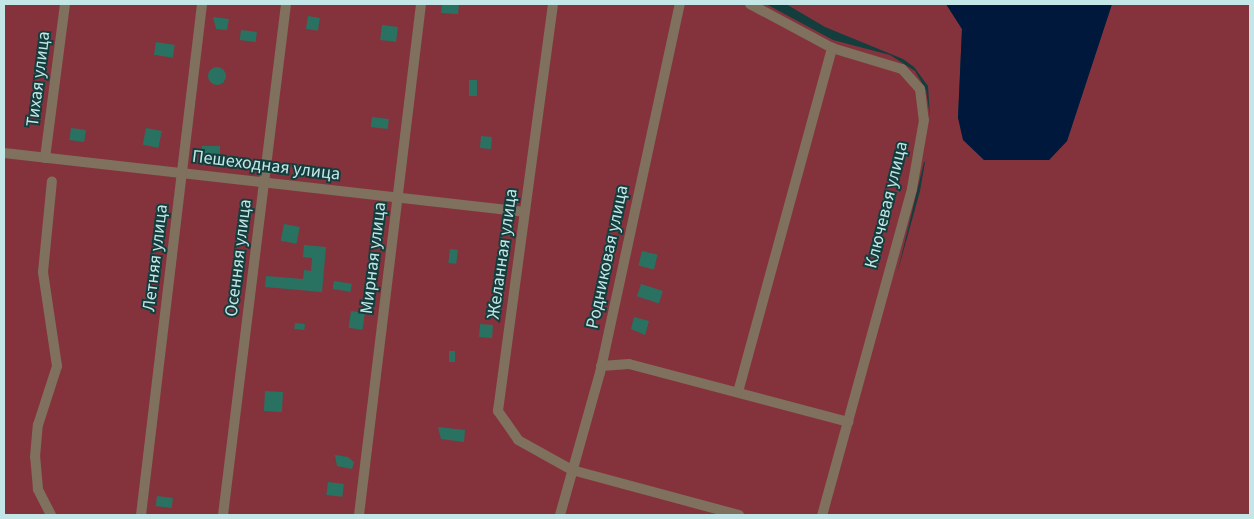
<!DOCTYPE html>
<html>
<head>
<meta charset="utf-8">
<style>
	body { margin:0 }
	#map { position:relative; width:1254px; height:519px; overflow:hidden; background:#143d3d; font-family:"Source Sans 3",sans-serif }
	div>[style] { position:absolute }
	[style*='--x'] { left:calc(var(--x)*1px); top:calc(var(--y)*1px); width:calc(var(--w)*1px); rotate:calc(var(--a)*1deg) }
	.green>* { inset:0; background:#84333d }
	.water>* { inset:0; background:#00183b }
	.building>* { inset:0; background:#297262; transform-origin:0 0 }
	.round { border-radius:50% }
	.minor>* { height:10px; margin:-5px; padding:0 5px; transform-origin:5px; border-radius:5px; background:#7f715d }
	span { translate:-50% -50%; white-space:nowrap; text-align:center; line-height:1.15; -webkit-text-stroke:4px #143d3d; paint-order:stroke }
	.street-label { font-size:18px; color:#c3e6e6 }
	.frame { position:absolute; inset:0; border:5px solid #c3e6e6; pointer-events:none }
</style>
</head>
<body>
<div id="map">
	<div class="green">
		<i style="clip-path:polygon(evenodd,4px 4px,766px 4px,833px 40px,890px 55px,915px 71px,926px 90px,930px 116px,928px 86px,914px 67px,903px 59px,825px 27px,786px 4px,946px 4px,962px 29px,958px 118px,984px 160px,1049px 160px,1067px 141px,1112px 4px,1250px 4px,1250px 515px,4px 515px,4px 4px,925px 162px,920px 191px,897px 274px,924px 162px,925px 162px)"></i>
	</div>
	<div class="water">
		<i style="clip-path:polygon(946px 4px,1112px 4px,1067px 141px,1049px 160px,984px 160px,963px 140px,958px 118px,962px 29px)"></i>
	</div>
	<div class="building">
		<i style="clip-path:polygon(442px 4px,459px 4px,458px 14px,441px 13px)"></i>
		<i style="left:308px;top:16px;width:12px;height:13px;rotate:9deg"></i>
		<i style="clip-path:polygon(213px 17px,229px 19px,227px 30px,216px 29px)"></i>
		<i style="left:382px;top:25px;width:16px;height:15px;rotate:7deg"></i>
		<i style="left:241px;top:30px;width:16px;height:10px;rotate:7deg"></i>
		<i style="left:156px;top:42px;width:19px;height:13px;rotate:9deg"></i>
		<i class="round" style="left:208px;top:67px;width:18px;height:18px"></i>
		<i style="left:469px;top:80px;width:8px;height:16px"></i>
		<i style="left:372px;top:117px;width:17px;height:10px;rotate:7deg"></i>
		<i style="left:71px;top:128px;width:15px;height:12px;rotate:8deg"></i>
		<i style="left:146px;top:128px;width:16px;height:17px;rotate:11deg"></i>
		<i style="left:481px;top:136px;width:11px;height:12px;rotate:5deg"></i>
		<i style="left:202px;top:146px;width:18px;height:17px"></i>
		<i style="left:284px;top:224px;width:16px;height:17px;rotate:11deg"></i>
		<i style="clip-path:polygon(304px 245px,326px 247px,322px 292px,265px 287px,266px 276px,303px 279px,304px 270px,311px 271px,312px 258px,303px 257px)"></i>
		<i style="left:450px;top:249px;width:8px;height:14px;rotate:7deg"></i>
		<i style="left:642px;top:251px;width:16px;height:15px;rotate:14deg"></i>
		<i style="left:334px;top:281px;width:18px;height:8px;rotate:9deg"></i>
		<i style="left:641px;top:284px;width:23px;height:13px;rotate:18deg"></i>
		<i style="left:351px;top:311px;width:14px;height:17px;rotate:8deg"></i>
		<i style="clip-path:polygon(634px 317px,649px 321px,645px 335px,631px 329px)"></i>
		<i style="left:295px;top:323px;width:10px;height:6px;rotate:6deg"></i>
		<i style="left:480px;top:324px;width:13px;height:13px;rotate:4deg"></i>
		<i style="left:449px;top:351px;width:6px;height:11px"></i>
		<i style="left:265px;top:391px;width:18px;height:20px;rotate:3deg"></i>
		<i style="clip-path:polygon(438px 427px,465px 430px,464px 442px,441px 439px)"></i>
		<i style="clip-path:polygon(335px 455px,348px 457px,354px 462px,352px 469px,337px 466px)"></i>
		<i style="left:328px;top:482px;width:16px;height:13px;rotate:7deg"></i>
		<i style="left:157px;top:496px;width:16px;height:10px;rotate:7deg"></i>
	</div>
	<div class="minor">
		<i style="--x:553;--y:4;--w:411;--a:97.7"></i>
		<i style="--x:498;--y:411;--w:35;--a:55"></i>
		<i style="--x:518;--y:440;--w:62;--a:29.1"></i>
		<i style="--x:572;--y:470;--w:173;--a:15.1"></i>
		<i style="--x:750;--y:4;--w:93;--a:28.2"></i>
		<i style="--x:832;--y:48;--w:73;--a:16.7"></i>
		<i style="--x:902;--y:69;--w:27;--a:48"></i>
		<i style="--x:920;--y:89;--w:31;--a:83"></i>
		<i style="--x:924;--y:120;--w:70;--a:99.9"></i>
		<i style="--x:912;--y:189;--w:338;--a:105.4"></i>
		<i style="--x:4;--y:153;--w:524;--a:6.46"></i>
		<i style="--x:45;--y:158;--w:155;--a:-82.6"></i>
		<i style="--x:601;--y:366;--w:28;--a:-4"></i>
		<i style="--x:629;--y:364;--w:227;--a:14.8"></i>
		<i style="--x:738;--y:392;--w:357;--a:-74.7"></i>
		<i style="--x:51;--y:515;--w:29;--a:-117"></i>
		<i style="--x:38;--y:489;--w:32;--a:-95"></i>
		<i style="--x:35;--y:457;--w:32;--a:-85"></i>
		<i style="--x:38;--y:425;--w:62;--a:-72.1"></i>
		<i style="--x:57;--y:366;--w:95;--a:-98.5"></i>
		<i style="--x:43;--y:272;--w:91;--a:-84.4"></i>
		<i style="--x:141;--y:515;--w:515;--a:-83.19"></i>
		<i style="--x:223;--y:515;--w:515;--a:-82.97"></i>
		<i style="--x:359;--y:515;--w:515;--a:-83.08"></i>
		<i style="--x:560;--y:515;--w:148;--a:-74.3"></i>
		<i style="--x:600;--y:373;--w:378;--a:-77.8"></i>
	</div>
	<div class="street-label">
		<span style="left:39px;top:79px;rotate:-83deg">Тихая улица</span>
		<span style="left:266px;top:166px;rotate:7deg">Пешеходная улица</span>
		<span style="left:887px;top:205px;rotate:-76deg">Ключевая улица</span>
		<span style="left:503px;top:254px;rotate:-82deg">Желанная улица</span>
		<span style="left:608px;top:257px;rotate:-78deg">Родниковая улица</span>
		<span style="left:156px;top:258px;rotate:-83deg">Летняя улица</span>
		<span style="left:239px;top:258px;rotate:-83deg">Осенняя улица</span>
		<span style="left:374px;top:258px;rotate:-83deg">Мирная улица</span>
	</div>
	<div class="frame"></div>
</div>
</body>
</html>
